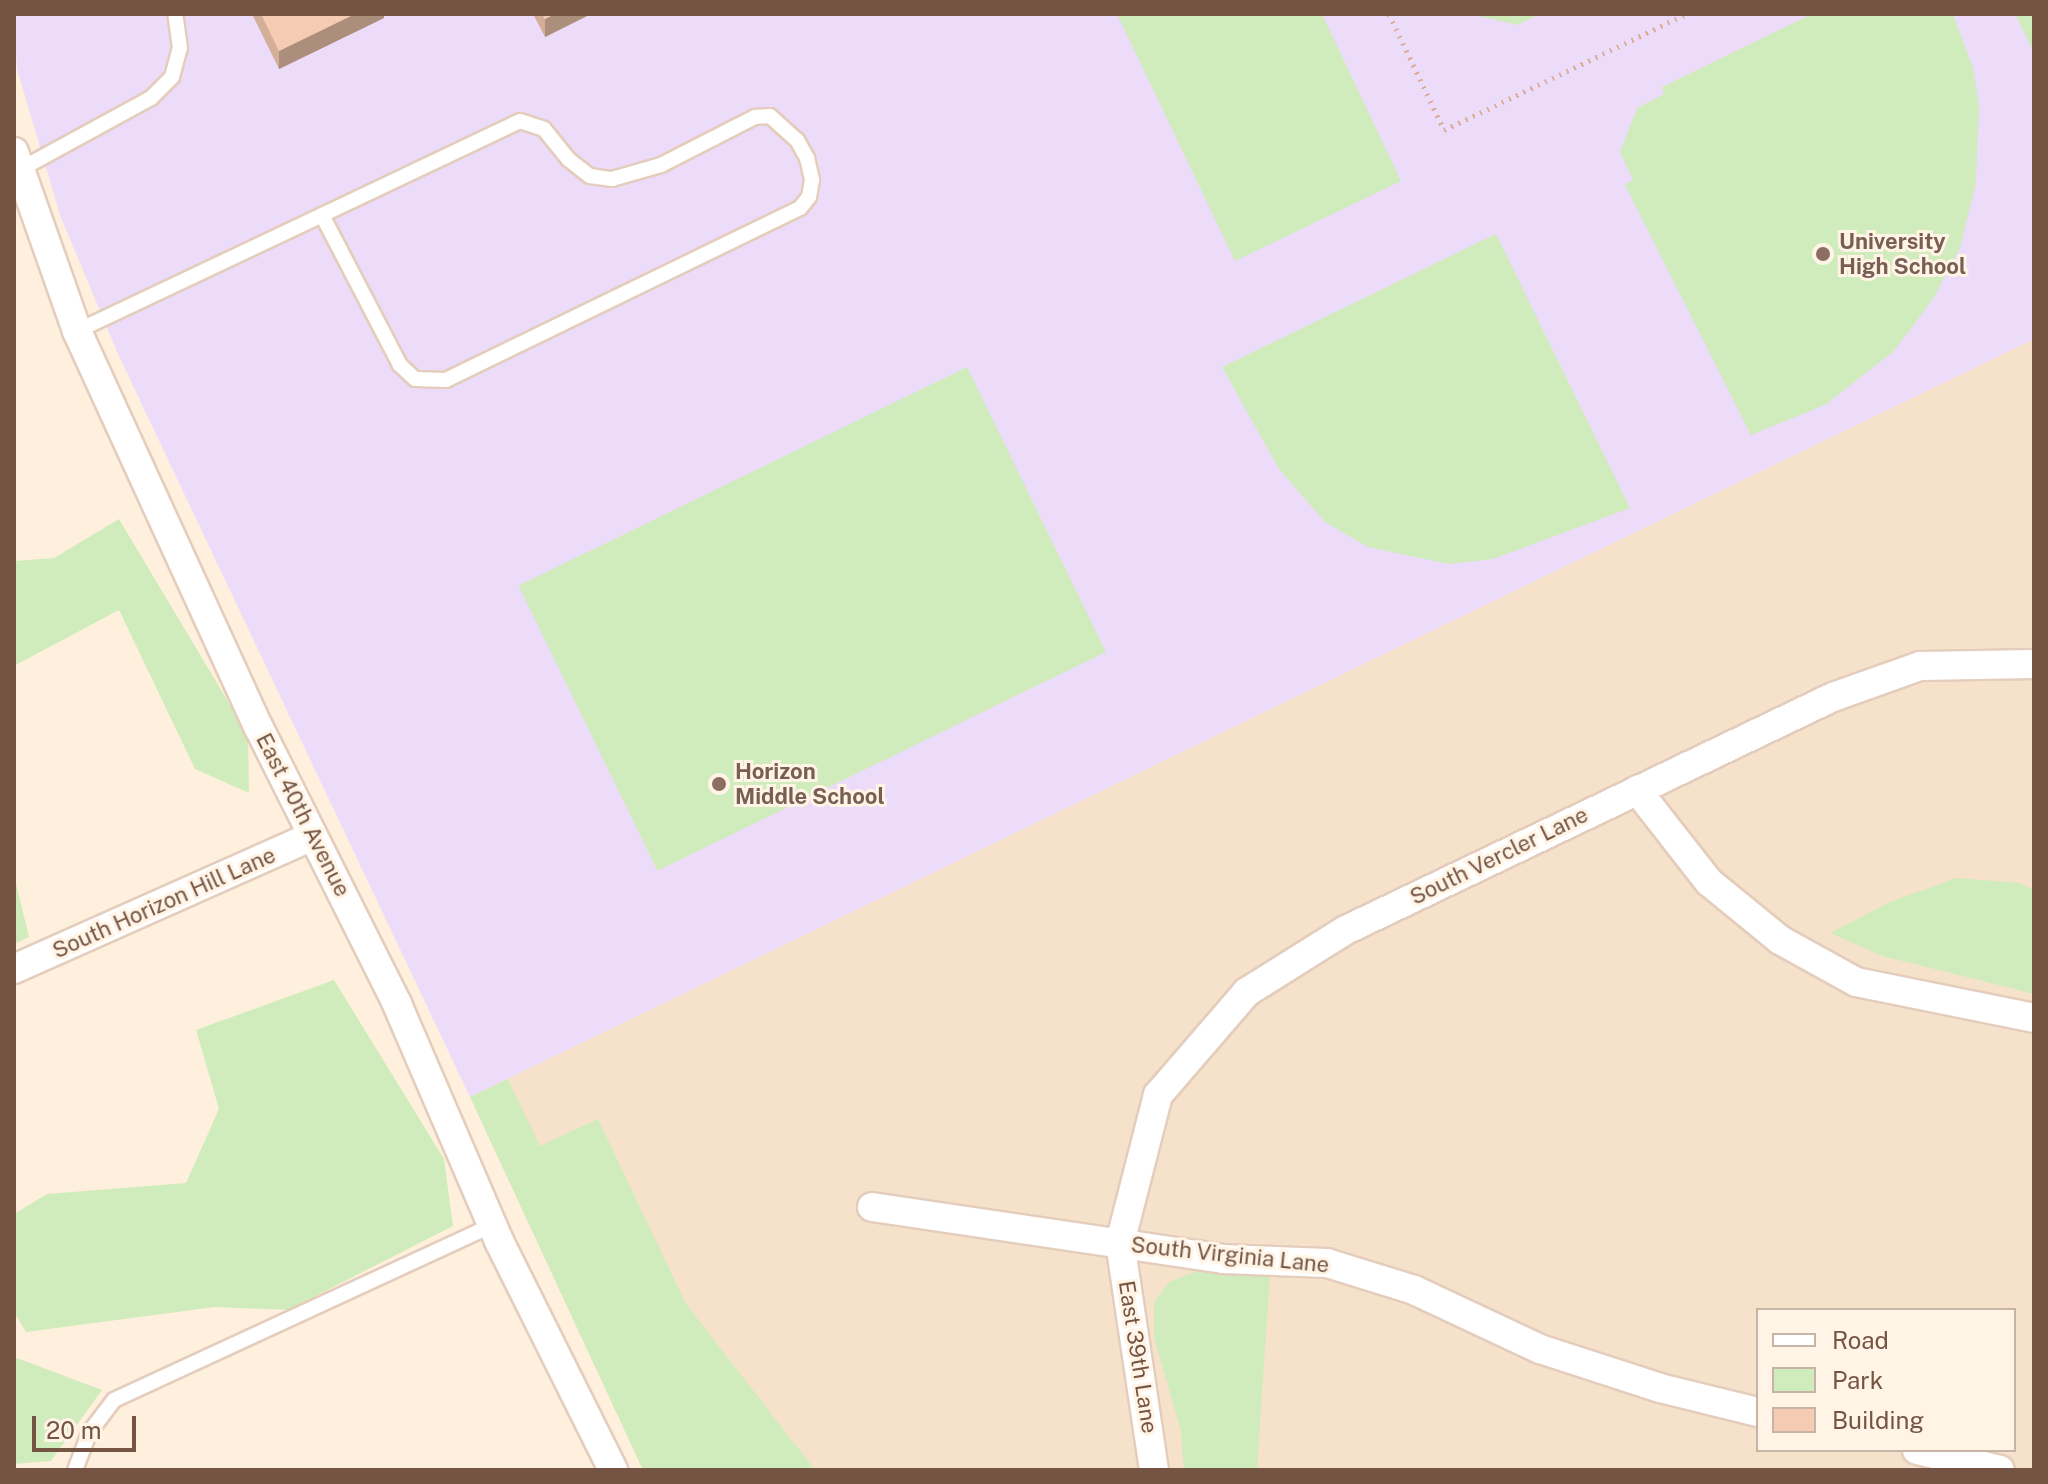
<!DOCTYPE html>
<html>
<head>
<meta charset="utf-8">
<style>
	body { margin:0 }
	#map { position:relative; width:2048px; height:1484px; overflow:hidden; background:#fef0dd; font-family:"Public Sans",sans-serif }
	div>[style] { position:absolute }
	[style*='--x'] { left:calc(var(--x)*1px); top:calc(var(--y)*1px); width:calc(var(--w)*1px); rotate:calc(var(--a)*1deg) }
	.residential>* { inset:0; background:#f6e1cb }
	.education>* { inset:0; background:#eddbfa }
	.green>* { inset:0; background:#d1ecbc; transform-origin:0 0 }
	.path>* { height:5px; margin-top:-2.5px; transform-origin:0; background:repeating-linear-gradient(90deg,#daae97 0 2px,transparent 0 8px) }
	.roads { filter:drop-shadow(2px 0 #e4cdbc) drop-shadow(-2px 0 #e4cdbc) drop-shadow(0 2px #e4cdbc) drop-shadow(0 -2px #e4cdbc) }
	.service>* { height:14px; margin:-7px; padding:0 7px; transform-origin:7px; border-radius:7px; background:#fff }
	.minor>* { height:28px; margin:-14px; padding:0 14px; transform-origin:14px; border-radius:14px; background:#fff }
	.wall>* { inset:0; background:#d3af9a }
	.shaded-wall>* { inset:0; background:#ac8e7d }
	.building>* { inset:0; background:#f5cbb3 }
	.dots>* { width:22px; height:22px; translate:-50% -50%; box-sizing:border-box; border:4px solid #fff4e5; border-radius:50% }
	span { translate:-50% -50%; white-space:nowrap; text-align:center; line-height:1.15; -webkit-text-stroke:6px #fff4e5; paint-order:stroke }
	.education-label { font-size:22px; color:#785e54; font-weight:700 }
	.left { translate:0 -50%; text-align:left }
	.street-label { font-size:22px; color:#755444 }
	.frame { position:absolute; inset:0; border:16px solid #755444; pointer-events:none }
	.legend { position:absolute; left:1756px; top:1308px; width:260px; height:144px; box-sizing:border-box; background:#fff4e5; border:2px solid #c8b4a5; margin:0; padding:10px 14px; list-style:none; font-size:24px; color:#755444 }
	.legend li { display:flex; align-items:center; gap:16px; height:40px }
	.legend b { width:40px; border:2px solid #c8b4a5 }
	.scale { position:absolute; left:32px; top:1416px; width:104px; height:36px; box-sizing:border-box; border:4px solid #755444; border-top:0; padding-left:10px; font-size:24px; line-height:28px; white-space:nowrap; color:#755444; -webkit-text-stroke:6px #fff4e5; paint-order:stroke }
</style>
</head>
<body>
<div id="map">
	<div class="residential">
		<i style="clip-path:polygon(evenodd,2034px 339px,2034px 1470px,643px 1470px,470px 1097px,2034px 339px,1758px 1310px,2014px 1310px,2014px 1450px,1758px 1450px,1758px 1310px)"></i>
	</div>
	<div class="education">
		<i style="clip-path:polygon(14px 14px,2034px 14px,2034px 339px,470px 1097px,118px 354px,60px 215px,17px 69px)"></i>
	</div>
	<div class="green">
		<i style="clip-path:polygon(1117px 14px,1322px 14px,1401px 181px,1235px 261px)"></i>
		<i style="clip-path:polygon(1471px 14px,1540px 14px,1517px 25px)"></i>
		<i style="clip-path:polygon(1812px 14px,1953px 14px,1973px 68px,1979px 105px,1976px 183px,1960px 248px,1933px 299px,1894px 351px,1825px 405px,1751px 435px,1625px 185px,1633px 180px,1620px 152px,1637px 108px,1664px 94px,1662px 87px)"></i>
		<i style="clip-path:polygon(2015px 14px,2034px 14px,2034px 53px)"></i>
		<i style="clip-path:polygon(1496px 234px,1630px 508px,1493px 559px,1449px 564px,1368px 547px,1325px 522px,1279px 469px,1222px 367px)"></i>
		<i style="left:967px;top:367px;width:317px;height:499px;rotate:64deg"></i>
		<i style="clip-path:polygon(119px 519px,248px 735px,249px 793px,195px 769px,119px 610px,14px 666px,14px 561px,54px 558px)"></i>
		<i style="clip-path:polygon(14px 875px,29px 937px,14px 944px)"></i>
		<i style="clip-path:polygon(1956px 878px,2020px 883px,2034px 890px,2034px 994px,1882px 956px,1830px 933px,1890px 902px)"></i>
		<i style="clip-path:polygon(334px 980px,444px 1159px,453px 1226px,288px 1310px,215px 1307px,26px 1332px,14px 1312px,14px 1214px,47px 1194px,186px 1183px,219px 1109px,196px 1030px)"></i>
		<i style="clip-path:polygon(508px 1079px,540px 1146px,598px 1119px,686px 1304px,815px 1470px,643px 1470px,470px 1097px)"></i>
		<i style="clip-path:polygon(1195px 1272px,1270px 1274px,1257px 1470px,1184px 1470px,1181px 1431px,1154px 1337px,1154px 1302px,1169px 1282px)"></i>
		<i style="clip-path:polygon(14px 1357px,102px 1390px,51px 1461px,14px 1464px)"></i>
	</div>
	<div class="path">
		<i style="--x:1389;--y:14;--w:128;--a:64.6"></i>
		<i style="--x:1444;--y:130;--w:268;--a:-25.6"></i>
	</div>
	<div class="roads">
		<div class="service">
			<i style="--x:770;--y:116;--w:36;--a:42"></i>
			<i style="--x:797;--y:140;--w:21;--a:61"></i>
			<i style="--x:807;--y:158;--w:23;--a:77"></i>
			<i style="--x:812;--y:180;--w:17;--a:100"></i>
			<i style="--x:809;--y:197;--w:14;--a:129"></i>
			<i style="--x:800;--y:208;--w:394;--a:154.1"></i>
			<i style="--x:446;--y:380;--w:31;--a:-178"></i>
			<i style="--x:415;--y:379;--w:21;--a:-137"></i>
			<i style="--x:400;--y:365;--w:169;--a:-117.5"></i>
			<i style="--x:322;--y:215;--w:219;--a:-25.4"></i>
			<i style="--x:520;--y:121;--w:25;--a:18"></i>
			<i style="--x:544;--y:129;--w:38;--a:51"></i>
			<i style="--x:568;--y:159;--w:28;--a:38"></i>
			<i style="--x:590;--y:176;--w:22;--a:8"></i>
			<i style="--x:612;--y:179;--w:51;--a:-15.9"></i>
			<i style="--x:661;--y:165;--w:106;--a:-27.1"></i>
			<i style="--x:755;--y:117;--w:15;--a:-4"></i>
			<i style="--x:19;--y:170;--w:150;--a:-28.6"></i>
			<i style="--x:151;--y:98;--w:30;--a:-45"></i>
			<i style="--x:172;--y:77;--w:30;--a:-75"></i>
			<i style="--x:180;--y:48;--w:34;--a:-98"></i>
			<i style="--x:77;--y:331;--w:271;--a:-25.3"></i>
			<i style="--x:75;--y:1470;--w:40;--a:-69"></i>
			<i style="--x:89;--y:1433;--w:41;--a:-52.9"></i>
			<i style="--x:114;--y:1400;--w:417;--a:-24.8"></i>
		</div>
		<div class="minor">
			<i style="--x:14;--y:152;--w:190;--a:70.6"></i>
			<i style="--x:77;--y:331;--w:437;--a:65.4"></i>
			<i style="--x:259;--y:728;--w:309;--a:63.4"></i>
			<i style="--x:397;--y:1004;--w:258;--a:66.7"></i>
			<i style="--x:499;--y:1241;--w:256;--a:63.5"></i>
			<i style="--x:1637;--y:790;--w:117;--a:52"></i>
			<i style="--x:1709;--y:882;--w:92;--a:39.2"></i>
			<i style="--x:1780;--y:940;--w:87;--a:28.9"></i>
			<i style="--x:1856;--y:982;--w:182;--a:11.4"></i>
			<i style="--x:14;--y:969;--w:327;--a:-24"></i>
			<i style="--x:872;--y:1207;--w:355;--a:8.4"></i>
			<i style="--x:1223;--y:1259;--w:104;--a:2.2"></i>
			<i style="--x:1327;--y:1263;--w:91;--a:17.2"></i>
			<i style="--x:1414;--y:1290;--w:139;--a:25.1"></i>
			<i style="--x:1540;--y:1349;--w:126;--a:18"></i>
			<i style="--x:1660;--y:1388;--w:101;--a:13.8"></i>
			<i style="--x:1917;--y:1450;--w:85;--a:13.5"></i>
			<i style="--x:1154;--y:1470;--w:230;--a:-98.5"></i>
			<i style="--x:1120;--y:1243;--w:153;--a:-75.6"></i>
			<i style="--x:1158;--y:1095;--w:136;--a:-49.2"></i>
			<i style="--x:1247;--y:992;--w:117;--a:-32.1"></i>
			<i style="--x:1346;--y:930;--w:540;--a:-25.57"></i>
			<i style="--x:1833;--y:697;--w:92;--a:-19.6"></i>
			<i style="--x:1920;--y:666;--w:114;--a:-1"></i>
		</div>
	</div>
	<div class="wall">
		<i style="clip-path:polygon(252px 14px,384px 14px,384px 18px,279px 69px)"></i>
		<i style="clip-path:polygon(533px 14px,591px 14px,545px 37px)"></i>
	</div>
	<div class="shaded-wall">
		<i style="clip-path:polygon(355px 14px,384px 14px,384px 18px,279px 69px,279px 51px)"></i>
		<i style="clip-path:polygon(555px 14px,591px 14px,545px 37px,545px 19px)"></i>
	</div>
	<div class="building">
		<i style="clip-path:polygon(261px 14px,355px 14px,279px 51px)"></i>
		<i style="clip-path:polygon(542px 14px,555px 14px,545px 19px)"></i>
	</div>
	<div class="dots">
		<i style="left:1823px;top:254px;background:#8d6e63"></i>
		<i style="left:719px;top:784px;background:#8d6e63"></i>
	</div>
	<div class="education-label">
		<span class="left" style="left:1839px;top:254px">University<br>High School</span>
		<span class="left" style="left:735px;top:784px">Horizon<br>Middle School</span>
	</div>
	<div class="street-label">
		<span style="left:303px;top:815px;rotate:63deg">East 40th Avenue</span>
		<span style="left:1499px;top:856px;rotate:-26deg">South Vercler Lane</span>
		<span style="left:164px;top:903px;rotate:-24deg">South Horizon Hill Lane</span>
		<span style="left:1230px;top:1255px;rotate:6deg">South Virginia Lane</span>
		<span style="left:1138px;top:1357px;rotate:81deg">East 39th Lane</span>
	</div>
	<div class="frame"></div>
	<ul class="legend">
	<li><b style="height:10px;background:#fff"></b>Road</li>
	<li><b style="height:22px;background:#d1ecbc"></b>Park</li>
	<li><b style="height:22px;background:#f5cbb3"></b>Building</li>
	</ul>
	<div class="scale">20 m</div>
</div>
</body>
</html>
